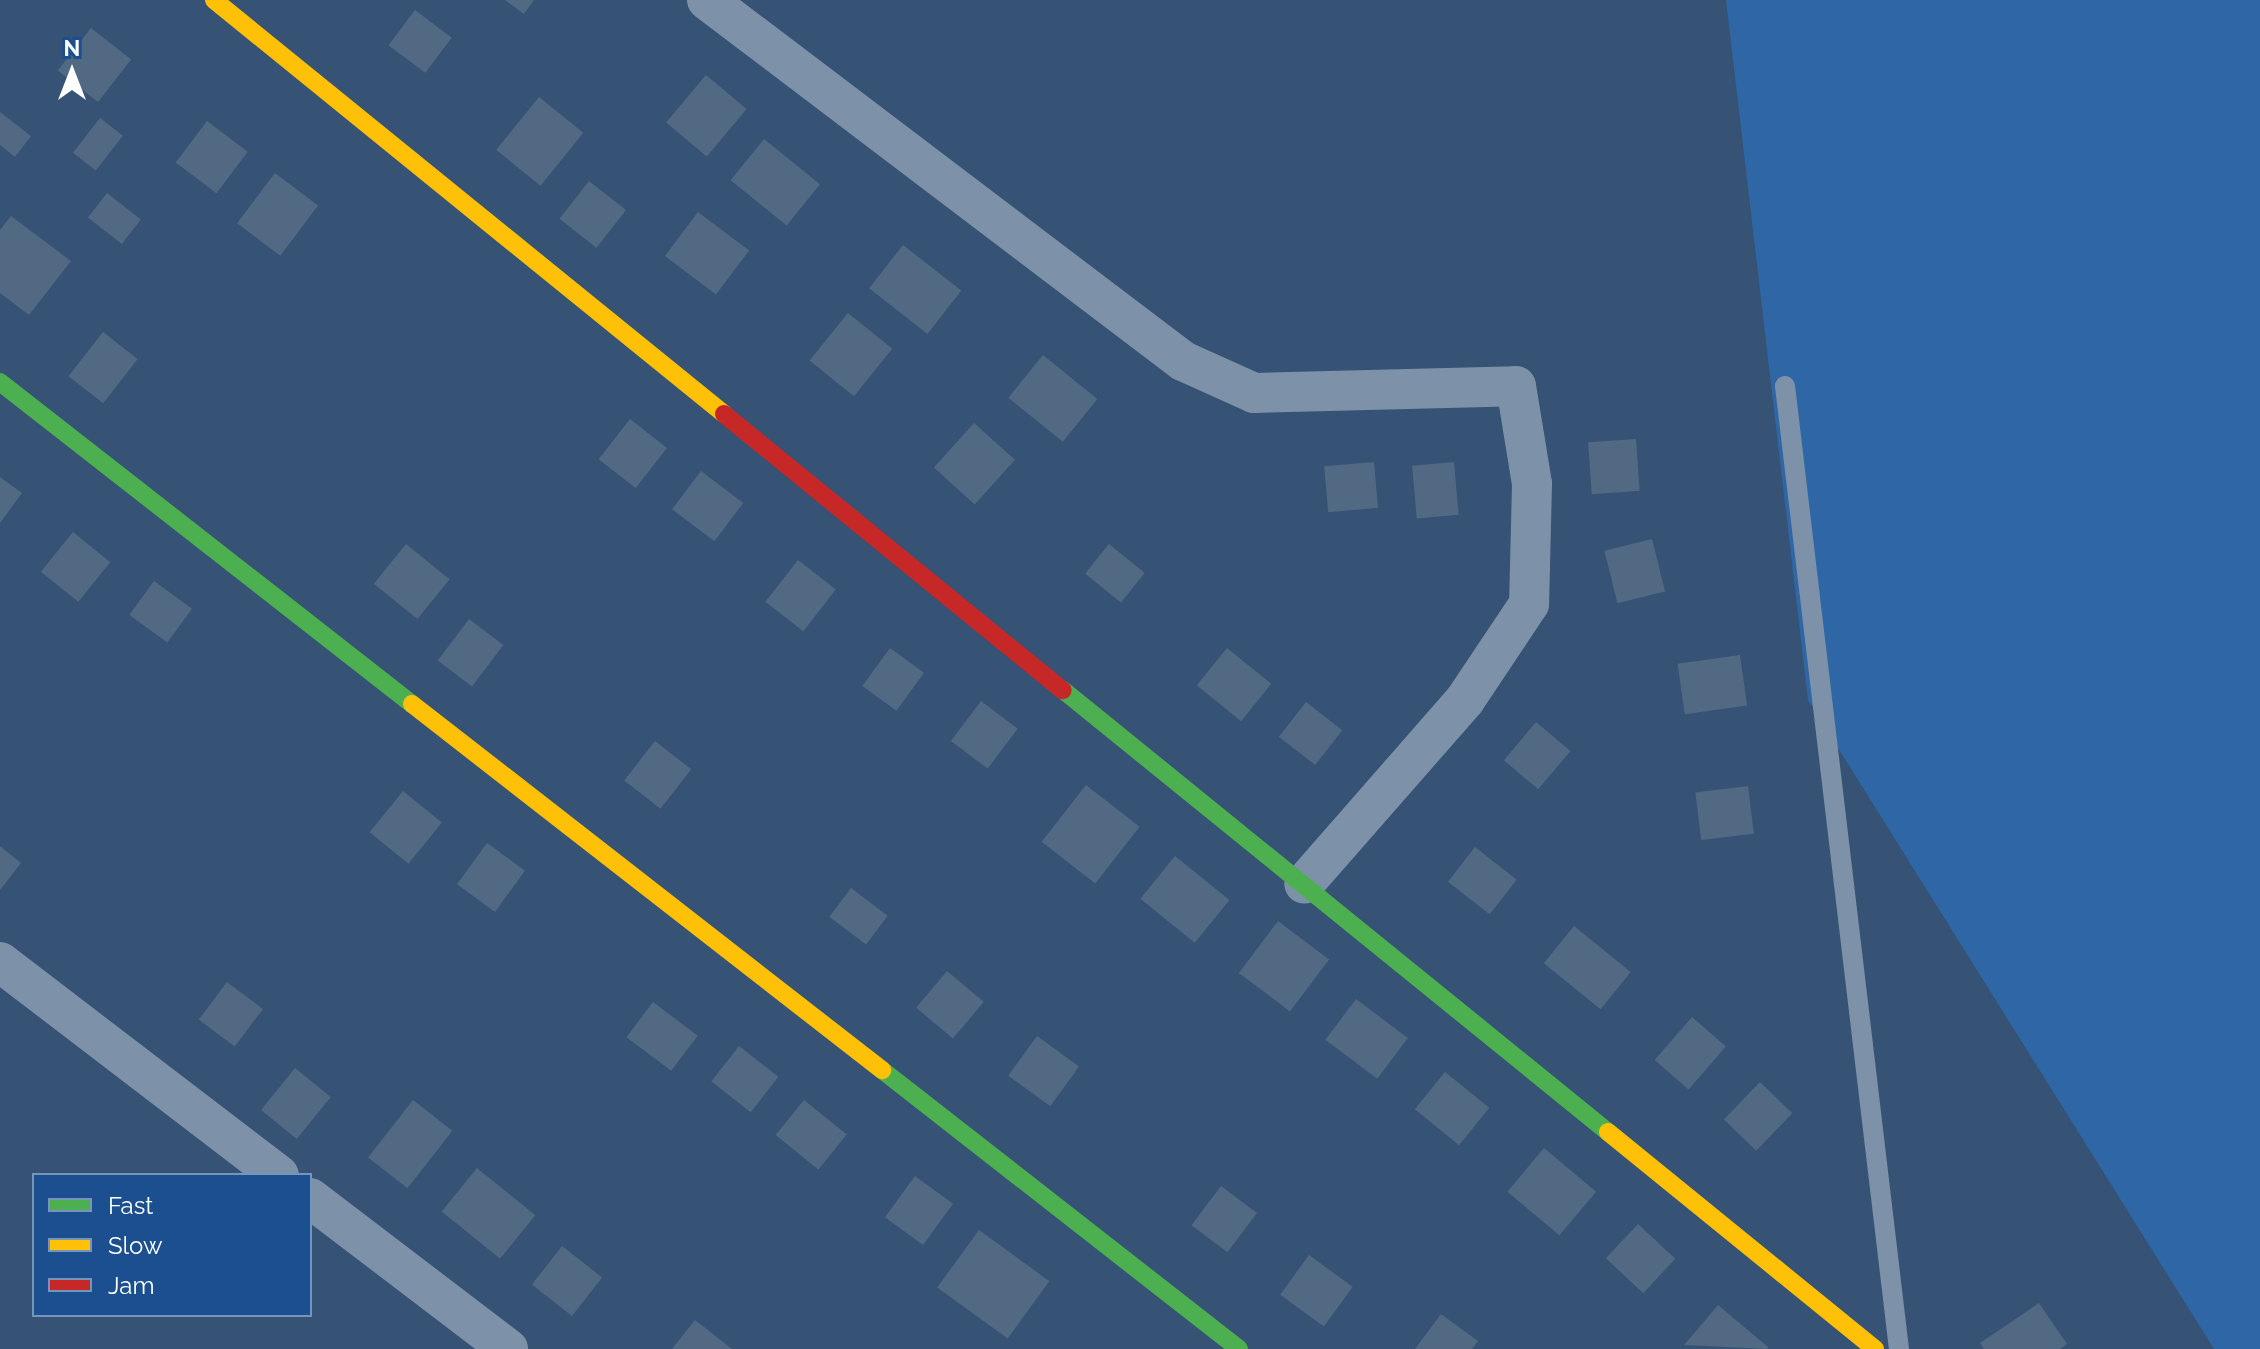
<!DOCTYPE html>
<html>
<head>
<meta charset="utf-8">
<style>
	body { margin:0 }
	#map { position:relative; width:2260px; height:1349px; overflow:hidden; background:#365274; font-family:Raleway,sans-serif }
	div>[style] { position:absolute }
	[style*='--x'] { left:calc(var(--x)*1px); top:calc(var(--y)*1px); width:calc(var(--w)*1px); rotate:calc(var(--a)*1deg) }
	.green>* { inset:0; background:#2f66a5 }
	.building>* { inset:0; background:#526984; transform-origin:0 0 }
	.lane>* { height:20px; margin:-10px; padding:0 10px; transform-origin:10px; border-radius:10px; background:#7d92a8 }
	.street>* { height:40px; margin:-20px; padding:0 20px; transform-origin:20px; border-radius:20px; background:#7d92a8 }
	.fast>* { height:18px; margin:-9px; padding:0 9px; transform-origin:9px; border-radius:9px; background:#4caf50 }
	.slow>* { height:18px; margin:-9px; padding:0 9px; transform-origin:9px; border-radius:9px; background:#ffc107 }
	.jam>* { height:18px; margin:-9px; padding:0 9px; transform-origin:9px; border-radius:9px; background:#c62828 }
	span { translate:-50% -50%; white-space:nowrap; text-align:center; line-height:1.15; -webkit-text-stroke:6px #1b4f8f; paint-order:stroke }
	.legend { position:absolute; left:32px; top:1173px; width:280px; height:144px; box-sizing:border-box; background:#1b4f8f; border:2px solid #7695bc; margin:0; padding:10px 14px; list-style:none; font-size:24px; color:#fff }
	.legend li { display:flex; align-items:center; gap:16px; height:40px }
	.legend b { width:40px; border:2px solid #7695bc }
	.north { position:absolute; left:32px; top:32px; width:80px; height:80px; -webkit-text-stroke:6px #1b4f8f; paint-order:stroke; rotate:0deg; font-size:22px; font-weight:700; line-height:32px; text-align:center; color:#fff }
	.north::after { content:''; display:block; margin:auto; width:28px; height:36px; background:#fff; clip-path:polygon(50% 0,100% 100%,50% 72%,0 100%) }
</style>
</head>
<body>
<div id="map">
	<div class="green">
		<i style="clip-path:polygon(1726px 0,2260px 0,2260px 1349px,2214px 1349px,1808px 700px)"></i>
	</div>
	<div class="building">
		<i style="clip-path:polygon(505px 0,534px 0,524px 14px)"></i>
		<i style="left:415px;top:10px;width:46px;height:44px;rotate:37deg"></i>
		<i style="left:91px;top:28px;width:51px;height:54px;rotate:38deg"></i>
		<i style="left:706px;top:75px;width:53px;height:62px;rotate:40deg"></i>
		<i style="left:539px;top:97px;width:57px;height:68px;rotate:39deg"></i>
		<i style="clip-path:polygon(0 112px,31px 136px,15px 157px,0 145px)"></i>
		<i style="left:100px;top:118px;width:29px;height:44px;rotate:38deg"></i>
		<i style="left:207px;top:121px;width:51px;height:52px;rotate:37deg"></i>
		<i style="left:764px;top:139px;width:72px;height:53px;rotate:39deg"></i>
		<i style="left:275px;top:173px;width:54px;height:63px;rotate:37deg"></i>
		<i style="left:589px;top:181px;width:47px;height:48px;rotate:38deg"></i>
		<i style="left:107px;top:193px;width:43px;height:31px;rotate:38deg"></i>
		<i style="left:698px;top:212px;width:64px;height:55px;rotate:37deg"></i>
		<i style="clip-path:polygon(11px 216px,71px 261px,29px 315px,0 293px,0 230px)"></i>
		<i style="left:903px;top:245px;width:74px;height:55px;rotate:38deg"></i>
		<i style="left:848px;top:313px;width:57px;height:61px;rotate:39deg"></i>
		<i style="left:103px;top:332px;width:44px;height:56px;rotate:38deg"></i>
		<i style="left:1043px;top:355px;width:70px;height:55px;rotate:39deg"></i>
		<i style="left:630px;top:419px;width:47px;height:51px;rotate:38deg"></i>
		<i style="left:974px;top:423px;width:55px;height:60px;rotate:42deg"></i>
		<i style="left:1636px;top:439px;width:52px;height:48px;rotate:86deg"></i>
		<i style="left:1374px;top:462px;width:46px;height:50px;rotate:85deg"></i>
		<i style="left:1454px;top:462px;width:53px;height:42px;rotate:85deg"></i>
		<i style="left:701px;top:471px;width:53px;height:48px;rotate:37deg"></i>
		<i style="clip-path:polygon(0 477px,22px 493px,0 523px)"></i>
		<i style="left:73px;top:532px;width:48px;height:51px;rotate:39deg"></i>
		<i style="left:1652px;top:539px;width:54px;height:49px;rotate:76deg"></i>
		<i style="left:406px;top:544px;width:56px;height:51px;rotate:39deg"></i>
		<i style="left:1109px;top:544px;width:46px;height:38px;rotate:39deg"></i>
		<i style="left:798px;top:560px;width:48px;height:53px;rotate:38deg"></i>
		<i style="left:154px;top:581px;width:47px;height:42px;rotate:36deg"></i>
		<i style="left:469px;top:619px;width:43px;height:52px;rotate:37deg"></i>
		<i style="left:890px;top:648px;width:42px;height:47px;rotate:36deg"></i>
		<i style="left:1227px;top:648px;width:57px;height:48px;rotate:39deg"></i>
		<i style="left:1740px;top:655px;width:51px;height:63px;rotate:82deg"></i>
		<i style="left:981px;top:701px;width:46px;height:50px;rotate:37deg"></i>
		<i style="left:1306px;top:702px;width:46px;height:44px;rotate:38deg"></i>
		<i style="left:1536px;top:722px;width:45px;height:50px;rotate:40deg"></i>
		<i style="left:655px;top:741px;width:46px;height:50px;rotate:38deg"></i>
		<i style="left:1086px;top:785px;width:68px;height:72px;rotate:38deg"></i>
		<i style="left:1748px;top:786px;width:48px;height:53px;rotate:83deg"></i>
		<i style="left:403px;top:791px;width:50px;height:53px;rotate:39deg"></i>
		<i style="left:487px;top:843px;width:47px;height:51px;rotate:36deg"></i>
		<i style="clip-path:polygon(0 846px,21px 863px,0 890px)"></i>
		<i style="left:1475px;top:847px;width:53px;height:44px;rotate:38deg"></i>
		<i style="left:1175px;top:856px;width:70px;height:55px;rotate:39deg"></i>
		<i style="left:851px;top:888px;width:46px;height:36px;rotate:37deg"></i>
		<i style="left:1278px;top:921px;width:64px;height:65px;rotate:37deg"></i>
		<i style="left:1574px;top:926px;width:73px;height:48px;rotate:39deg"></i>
		<i style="left:947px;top:971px;width:48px;height:48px;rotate:40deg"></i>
		<i style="left:227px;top:982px;width:45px;height:47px;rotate:37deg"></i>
		<i style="left:1356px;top:999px;width:65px;height:51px;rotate:37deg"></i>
		<i style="left:653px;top:1002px;width:56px;height:44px;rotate:37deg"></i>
		<i style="left:1692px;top:1017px;width:45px;height:57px;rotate:41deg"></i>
		<i style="left:1037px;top:1036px;width:52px;height:49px;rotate:36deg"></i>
		<i style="left:739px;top:1046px;width:50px;height:45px;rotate:38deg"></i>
		<i style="left:295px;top:1068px;width:46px;height:54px;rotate:39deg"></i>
		<i style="left:1445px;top:1072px;width:57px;height:48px;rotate:39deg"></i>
		<i style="left:1760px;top:1082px;width:45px;height:52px;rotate:44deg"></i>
		<i style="left:413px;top:1100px;width:50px;height:73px;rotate:38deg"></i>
		<i style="left:804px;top:1100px;width:55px;height:45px;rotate:39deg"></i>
		<i style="left:1544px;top:1148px;width:68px;height:57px;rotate:40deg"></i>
		<i style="left:477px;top:1168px;width:75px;height:56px;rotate:39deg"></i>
		<i style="left:915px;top:1176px;width:47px;height:51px;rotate:36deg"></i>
		<i style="left:1221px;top:1186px;width:45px;height:49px;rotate:37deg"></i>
		<i style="left:1638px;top:1224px;width:51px;height:47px;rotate:43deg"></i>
		<i style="left:979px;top:1230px;width:87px;height:71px;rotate:36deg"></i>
		<i style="left:562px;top:1246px;width:51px;height:49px;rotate:38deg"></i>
		<i style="left:1309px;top:1255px;width:54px;height:49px;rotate:36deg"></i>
		<i style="clip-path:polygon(2039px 1303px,2067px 1344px,2060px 1349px,1984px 1349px,1980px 1343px)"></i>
		<i style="clip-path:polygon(1718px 1305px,1768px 1347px,1767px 1349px,1684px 1345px)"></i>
		<i style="clip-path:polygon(1441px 1314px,1478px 1341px,1472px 1349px,1415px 1349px)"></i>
		<i style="clip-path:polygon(695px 1320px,732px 1349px,672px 1349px)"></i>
	</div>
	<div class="lane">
		<i style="--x:1785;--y:386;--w:970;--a:83.25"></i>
	</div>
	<div class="street">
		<i style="--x:707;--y:0;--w:597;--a:37.18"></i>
		<i style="--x:1183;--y:361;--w:78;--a:24.3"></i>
		<i style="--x:1254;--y:393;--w:262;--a:-1.5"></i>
		<i style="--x:1516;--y:386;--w:99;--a:80.7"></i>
		<i style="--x:1532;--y:484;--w:120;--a:91.4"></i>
		<i style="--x:1529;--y:604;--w:115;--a:123.7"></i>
		<i style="--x:1465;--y:700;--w:244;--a:131.2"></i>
		<i style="--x:0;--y:962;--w:351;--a:37.4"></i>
		<i style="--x:310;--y:1198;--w:249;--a:37.3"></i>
	</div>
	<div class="fast">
		<i style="--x:0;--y:382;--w:523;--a:38.01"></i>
		<i style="--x:1063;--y:690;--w:702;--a:39.04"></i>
		<i style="--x:882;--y:1070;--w:453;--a:38"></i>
	</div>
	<div class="slow">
		<i style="--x:214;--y:0;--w:657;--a:39.07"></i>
		<i style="--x:412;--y:704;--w:596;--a:37.91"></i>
		<i style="--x:1608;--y:1132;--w:344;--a:39.1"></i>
	</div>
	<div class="jam">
		<i style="--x:724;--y:414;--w:437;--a:39.2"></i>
	</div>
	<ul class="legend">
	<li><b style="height:10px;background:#4caf50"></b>Fast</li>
	<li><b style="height:10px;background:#ffc107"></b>Slow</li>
	<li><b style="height:10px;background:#c62828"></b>Jam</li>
	</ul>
	<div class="north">N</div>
</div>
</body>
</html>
